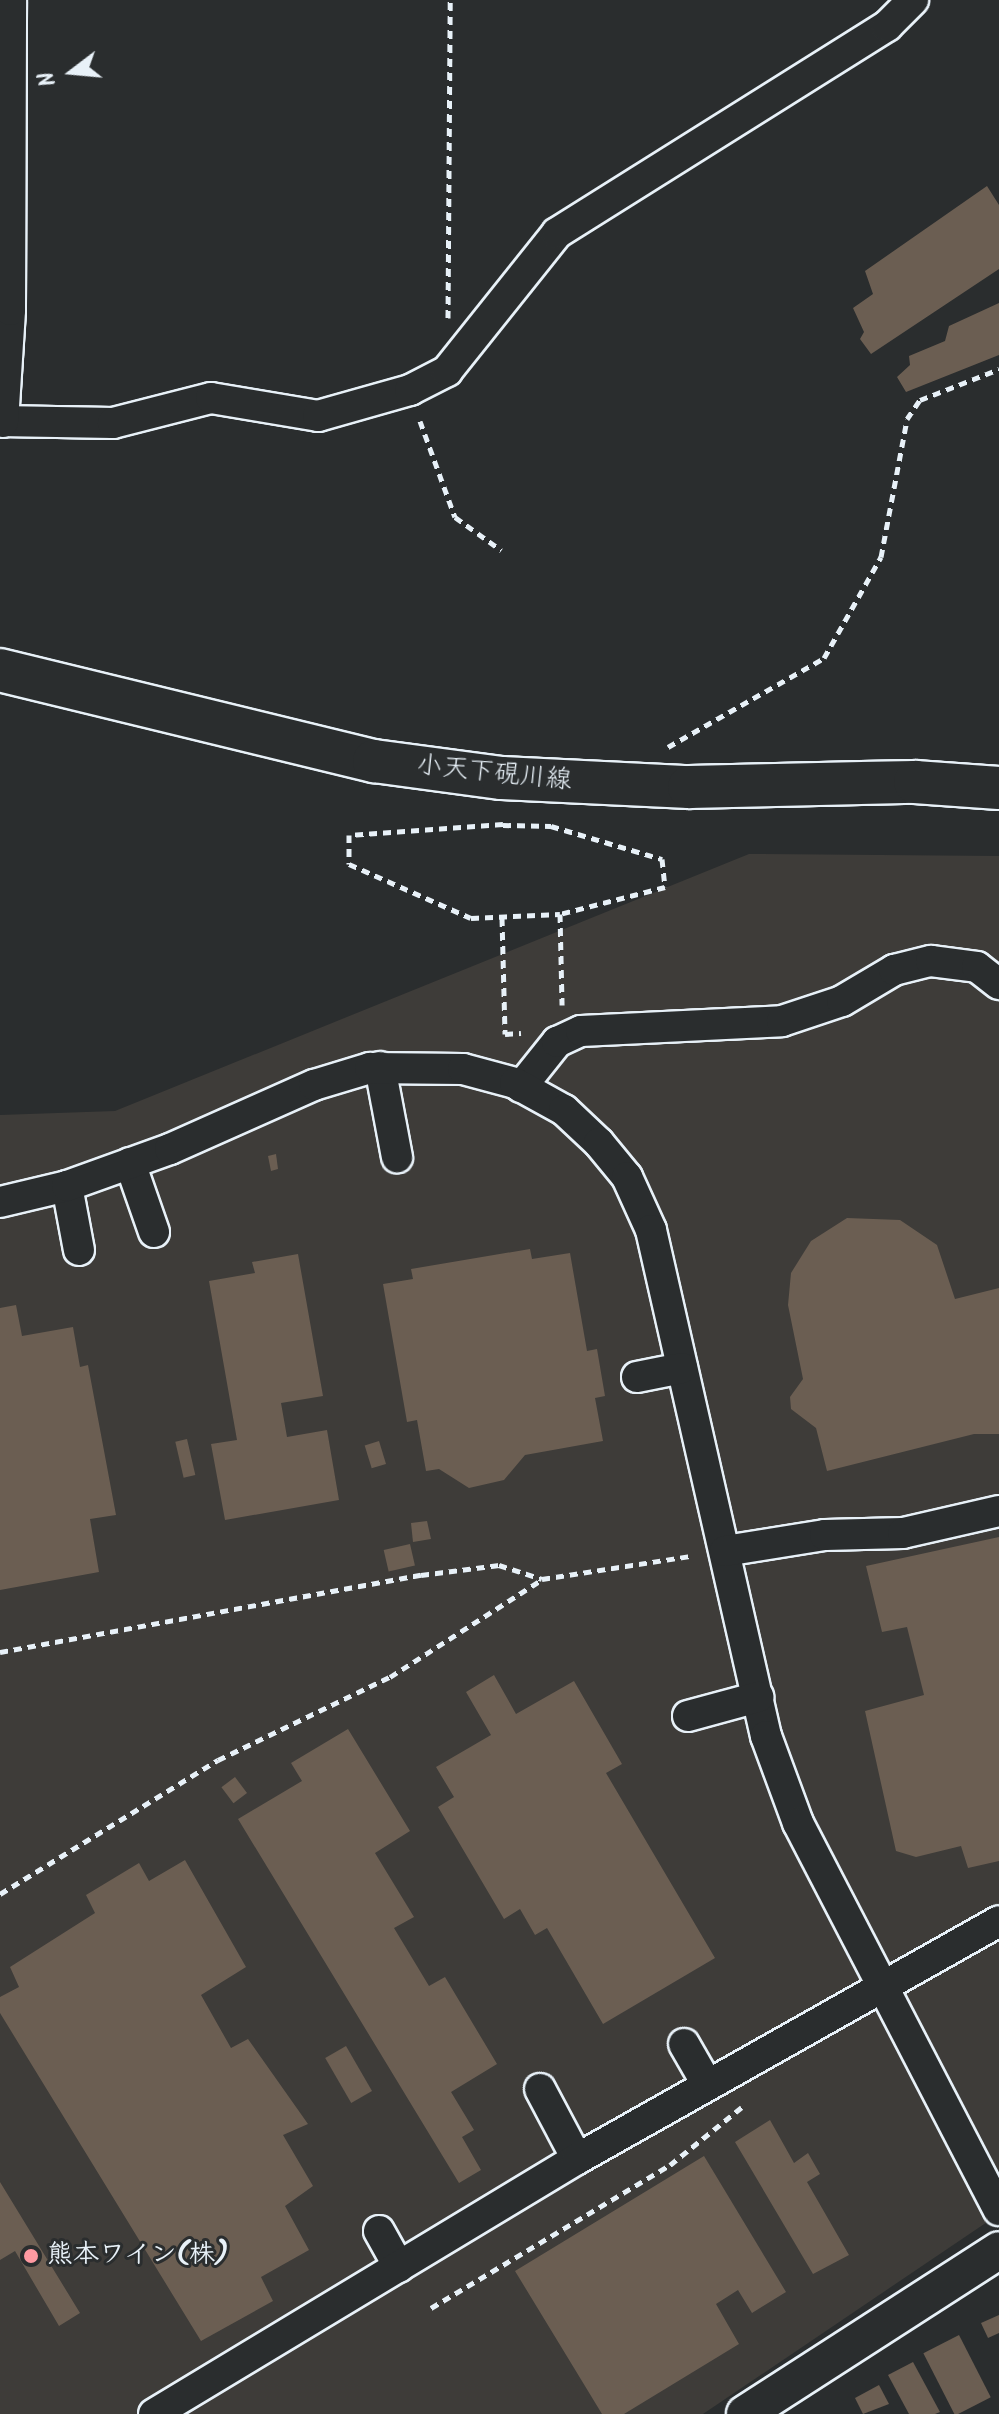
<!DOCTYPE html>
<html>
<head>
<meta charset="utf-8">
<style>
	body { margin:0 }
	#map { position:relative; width:999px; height:2414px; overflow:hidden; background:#2a2d2e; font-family:Kalam,"Klee One",sans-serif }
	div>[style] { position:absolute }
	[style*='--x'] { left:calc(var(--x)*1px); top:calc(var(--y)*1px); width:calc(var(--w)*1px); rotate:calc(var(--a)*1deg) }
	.built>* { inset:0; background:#3e3c39 }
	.building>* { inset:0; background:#6b5e52; transform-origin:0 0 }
	.path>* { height:5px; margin-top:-2.5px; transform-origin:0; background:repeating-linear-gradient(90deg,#e8f1f8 0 8px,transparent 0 14px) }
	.roads { filter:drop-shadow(2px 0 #e8f1f8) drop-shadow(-2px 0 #e8f1f8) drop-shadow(0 2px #e8f1f8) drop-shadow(0 -2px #e8f1f8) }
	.minor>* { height:30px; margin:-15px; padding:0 15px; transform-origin:15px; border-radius:15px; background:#2a2d2e }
	.tertiary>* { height:36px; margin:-18px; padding:0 18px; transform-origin:18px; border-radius:18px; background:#2a2d2e }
	.secondary>* { height:42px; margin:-21px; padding:0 21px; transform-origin:21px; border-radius:21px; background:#2a2d2e }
	.dots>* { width:22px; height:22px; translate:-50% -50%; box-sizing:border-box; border:4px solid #2a2d2e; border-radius:50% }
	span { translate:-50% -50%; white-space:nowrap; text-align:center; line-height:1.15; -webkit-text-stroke:6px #2a2d2e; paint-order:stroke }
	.street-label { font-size:26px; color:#e8f1f8 }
	.poi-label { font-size:26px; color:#e8f1f8; font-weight:700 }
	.left { translate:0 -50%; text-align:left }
	.north { position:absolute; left:32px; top:32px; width:80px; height:80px; -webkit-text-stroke:6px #2a2d2e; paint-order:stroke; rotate:254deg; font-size:22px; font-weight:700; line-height:32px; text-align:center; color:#e8f1f8 }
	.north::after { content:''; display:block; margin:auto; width:28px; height:36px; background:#e8f1f8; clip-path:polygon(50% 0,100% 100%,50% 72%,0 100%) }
</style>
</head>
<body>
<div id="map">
	<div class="built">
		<i style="clip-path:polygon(749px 854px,999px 856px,999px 2214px,703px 2414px,0 2414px,0 1115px,115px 1111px)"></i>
	</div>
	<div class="building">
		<i style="clip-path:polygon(987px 186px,999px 205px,999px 269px,871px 354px,860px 339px,864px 332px,853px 308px,873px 294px,865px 271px)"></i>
		<i style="clip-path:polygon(999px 303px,999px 355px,906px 392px,897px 377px,910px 365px,909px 356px,945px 341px,949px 326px)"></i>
		<i style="clip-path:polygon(276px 1154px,278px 1169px,271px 1171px,268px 1156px)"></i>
		<i style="clip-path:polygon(847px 1218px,900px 1220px,937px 1245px,955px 1299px,999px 1288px,999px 1434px,974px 1434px,827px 1471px,816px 1428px,791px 1409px,790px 1397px,803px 1379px,788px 1305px,791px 1273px,811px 1241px)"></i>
		<i style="clip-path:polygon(530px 1249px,532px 1259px,570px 1253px,587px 1351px,597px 1349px,605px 1396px,595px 1398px,603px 1441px,525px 1455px,504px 1480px,469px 1488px,439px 1469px,426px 1471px,417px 1420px,407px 1422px,383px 1284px,413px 1279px,411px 1269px)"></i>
		<i style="clip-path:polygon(298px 1254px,323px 1396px,281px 1403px,287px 1437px,327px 1430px,339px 1500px,225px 1520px,211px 1444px,237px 1440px,209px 1281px,255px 1273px,252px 1262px)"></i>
		<i style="clip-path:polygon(16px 1305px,22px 1336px,73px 1327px,80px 1367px,88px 1365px,116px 1515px,90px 1519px,99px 1572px,0 1590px,0 1308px)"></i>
		<i style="left:187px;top:1439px;width:37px;height:12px;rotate:77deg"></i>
		<i style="left:379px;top:1441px;width:24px;height:15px;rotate:73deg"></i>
		<i style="clip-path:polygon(427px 1521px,431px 1539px,413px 1542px,411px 1523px)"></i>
		<i style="clip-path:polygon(999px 1537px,999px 1861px,968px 1868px,961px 1846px,916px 1857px,896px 1851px,865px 1711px,924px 1695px,907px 1627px,882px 1632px,866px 1566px)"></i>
		<i style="left:410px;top:1544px;width:22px;height:27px;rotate:77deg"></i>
		<i style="clip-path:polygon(494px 1675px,516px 1714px,574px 1681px,622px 1764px,606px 1773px,715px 1958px,603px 2024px,547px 1928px,535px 1935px,520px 1909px,504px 1919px,438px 1807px,454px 1797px,436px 1767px,491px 1735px,466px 1692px)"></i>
		<i style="clip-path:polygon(348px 1729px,410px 1831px,375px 1853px,414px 1917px,394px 1928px,429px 1986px,445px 1977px,497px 2064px,451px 2092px,474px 2130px,462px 2137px,481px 2170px,459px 2183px,238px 1819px,302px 1781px,291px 1763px)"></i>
		<i style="left:235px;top:1777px;width:20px;height:17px;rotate:53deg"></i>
		<i style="clip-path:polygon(185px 1860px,246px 1967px,201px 1995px,231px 2048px,248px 2039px,308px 2124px,283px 2135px,313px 2186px,285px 2206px,309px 2250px,261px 2277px,273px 2301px,201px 2341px,0 2013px,0 1997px,19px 1987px,10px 1967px,95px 1913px,86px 1895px,139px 1863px,149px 1881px)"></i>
		<i style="left:346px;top:2046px;width:52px;height:24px;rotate:60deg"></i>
		<i style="clip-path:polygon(770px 2120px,794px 2163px,808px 2153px,820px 2174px,807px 2182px,849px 2255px,813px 2274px,735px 2142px)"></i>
		<i style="clip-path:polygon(704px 2156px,786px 2292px,752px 2313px,738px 2290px,716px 2304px,739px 2344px,624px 2414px,602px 2414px,515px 2271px)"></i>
		<i style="clip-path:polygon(0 2182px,80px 2313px,59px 2326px,15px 2251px,0 2260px)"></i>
		<i style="clip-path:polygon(999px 2315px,999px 2333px,988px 2338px,981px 2323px)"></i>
		<i style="left:959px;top:2335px;width:70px;height:40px;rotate:63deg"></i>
		<i style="clip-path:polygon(913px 2362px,940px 2412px,935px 2414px,909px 2414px,888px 2375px)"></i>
		<i style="clip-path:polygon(879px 2385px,889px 2404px,863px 2414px,855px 2398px)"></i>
	</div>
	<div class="path">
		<i style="--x:448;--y:318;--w:318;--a:-89.6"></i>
		<i style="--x:420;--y:421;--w:102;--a:70"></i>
		<i style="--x:455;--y:517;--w:57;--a:35.7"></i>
		<i style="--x:668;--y:747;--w:180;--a:-29.7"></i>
		<i style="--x:824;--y:658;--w:116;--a:-60.6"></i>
		<i style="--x:881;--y:557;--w:140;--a:-79.3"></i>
		<i style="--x:907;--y:419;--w:23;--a:-56"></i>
		<i style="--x:920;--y:400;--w:85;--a:-21.4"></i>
		<i style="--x:503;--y:824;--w:154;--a:175.9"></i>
		<i style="--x:349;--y:835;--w:29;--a:90"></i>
		<i style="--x:349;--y:864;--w:133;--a:23.9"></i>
		<i style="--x:471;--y:918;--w:89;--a:-2.6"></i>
		<i style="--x:503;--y:825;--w:48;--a:1.2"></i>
		<i style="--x:551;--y:826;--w:116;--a:16.6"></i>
		<i style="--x:662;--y:859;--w:28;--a:84"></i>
		<i style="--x:665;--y:887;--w:108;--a:165.6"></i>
		<i style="--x:560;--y:914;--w:91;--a:88.7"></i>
		<i style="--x:502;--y:918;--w:116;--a:88.5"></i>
		<i style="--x:505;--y:1034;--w:16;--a:-4"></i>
		<i style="--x:0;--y:1652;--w:428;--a:-10.4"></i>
		<i style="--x:421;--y:1575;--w:79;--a:-7.3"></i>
		<i style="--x:499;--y:1565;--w:45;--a:18"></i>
		<i style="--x:542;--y:1579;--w:151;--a:-8.8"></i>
		<i style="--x:0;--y:1894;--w:256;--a:-31.6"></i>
		<i style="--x:218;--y:1760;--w:191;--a:-25.8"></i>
		<i style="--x:390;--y:1677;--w:179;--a:-32.7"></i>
		<i style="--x:431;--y:2308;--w:279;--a:-30.9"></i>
		<i style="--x:670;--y:2165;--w:92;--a:-38.9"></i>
	</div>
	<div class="roads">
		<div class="minor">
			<i style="--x:0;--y:421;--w:113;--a:1"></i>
			<i style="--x:113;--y:423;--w:101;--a:-14.3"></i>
			<i style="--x:211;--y:398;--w:109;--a:9.5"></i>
			<i style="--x:318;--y:416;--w:96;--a:-15.8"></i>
			<i style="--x:410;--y:390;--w:42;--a:-27.2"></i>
			<i style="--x:447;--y:371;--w:176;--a:-51.4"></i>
			<i style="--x:557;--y:233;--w:390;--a:-32.1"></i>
			<i style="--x:887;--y:26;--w:37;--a:-45"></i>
			<i style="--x:3;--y:422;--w:112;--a:-86.4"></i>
			<i style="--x:10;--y:310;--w:310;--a:-89.8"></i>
			<i style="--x:380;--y:1067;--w:92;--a:79.3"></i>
			<i style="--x:521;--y:1087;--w:58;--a:-51.3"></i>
			<i style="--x:557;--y:1042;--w:26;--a:-25"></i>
			<i style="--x:581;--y:1031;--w:201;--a:-2.8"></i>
			<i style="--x:782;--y:1021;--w:63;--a:-18.4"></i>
			<i style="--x:842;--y:1001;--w:61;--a:-30.8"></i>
			<i style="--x:894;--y:970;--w:38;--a:-14"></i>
			<i style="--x:931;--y:961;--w:46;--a:7.4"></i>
			<i style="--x:977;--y:967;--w:28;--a:38"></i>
			<i style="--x:130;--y:1163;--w:73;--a:70.8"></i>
			<i style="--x:67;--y:1186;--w:65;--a:79.4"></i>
			<i style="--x:0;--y:1202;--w:69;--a:-13.4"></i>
			<i style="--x:67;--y:1186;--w:109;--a:-19.8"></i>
			<i style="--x:170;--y:1149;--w:158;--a:-24"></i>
			<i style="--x:314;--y:1085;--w:59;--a:-16.9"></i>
			<i style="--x:370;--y:1068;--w:93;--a:0.6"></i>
			<i style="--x:463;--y:1069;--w:54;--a:15.1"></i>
			<i style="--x:515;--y:1083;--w:56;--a:28.9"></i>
			<i style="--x:564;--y:1110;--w:48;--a:43.3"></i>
			<i style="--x:599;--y:1143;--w:44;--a:50.5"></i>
			<i style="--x:627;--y:1177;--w:58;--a:65.6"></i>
			<i style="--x:651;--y:1230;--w:519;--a:77.2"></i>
			<i style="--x:766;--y:1736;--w:93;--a:69.8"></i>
			<i style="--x:798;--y:1823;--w:436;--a:62.6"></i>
			<i style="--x:637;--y:1377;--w:46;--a:-11.3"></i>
			<i style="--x:725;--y:1551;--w:101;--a:-9.1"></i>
			<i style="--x:825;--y:1535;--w:78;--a:-1.5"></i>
			<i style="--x:903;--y:1533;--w:98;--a:-12.9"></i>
			<i style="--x:688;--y:1716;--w:73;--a:-15.2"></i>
			<i style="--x:684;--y:2044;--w:46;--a:60.1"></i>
			<i style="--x:540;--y:2089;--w:79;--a:62.1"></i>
			<i style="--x:379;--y:2231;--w:41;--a:60.9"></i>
			<i style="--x:154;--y:2414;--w:494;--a:-31.1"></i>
			<i style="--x:577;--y:2159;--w:484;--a:-29.4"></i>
		</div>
		<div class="tertiary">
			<i style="--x:745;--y:2414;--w:302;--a:-32.8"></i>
		</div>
		<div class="secondary">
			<i style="--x:0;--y:670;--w:385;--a:13.7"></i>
			<i style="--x:374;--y:761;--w:129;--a:7.6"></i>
			<i style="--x:502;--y:778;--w:187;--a:2.8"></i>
			<i style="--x:689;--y:787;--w:226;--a:-1.3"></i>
			<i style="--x:915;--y:782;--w:84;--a:4.1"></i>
		</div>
	</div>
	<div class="dots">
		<i style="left:31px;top:2256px;background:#ff9aa2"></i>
	</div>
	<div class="street-label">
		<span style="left:494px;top:774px;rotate:6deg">小天下硯川線</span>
	</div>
	<div class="poi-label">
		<span class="left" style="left:47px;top:2256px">熊本ワイン(株)</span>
	</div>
	<div class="north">N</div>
</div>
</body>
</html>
